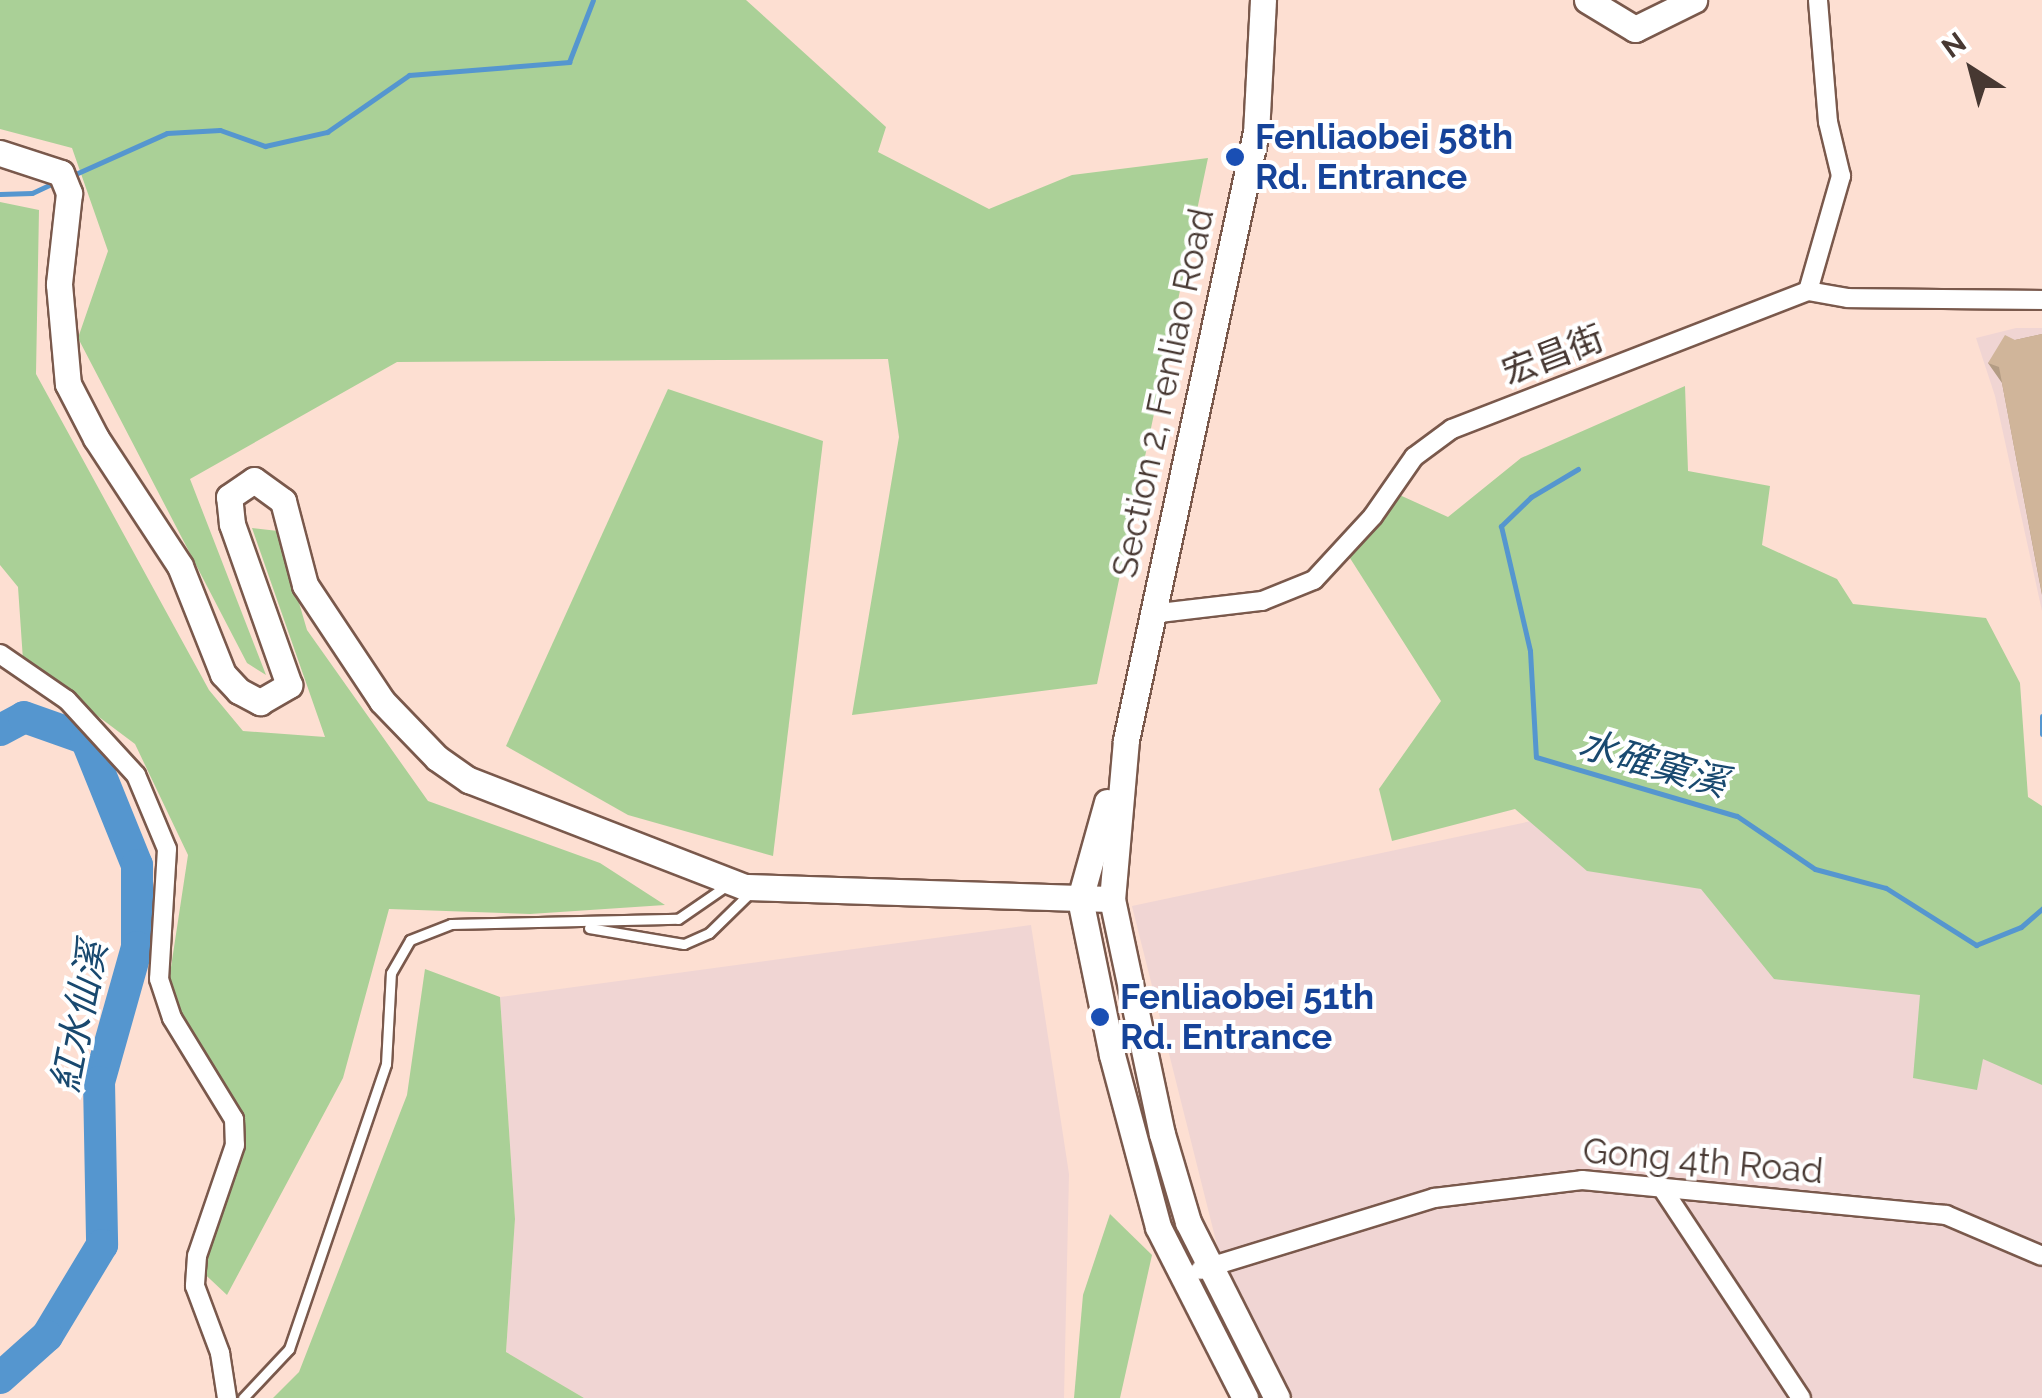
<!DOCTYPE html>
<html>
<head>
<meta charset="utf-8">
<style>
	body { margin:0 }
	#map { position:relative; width:2042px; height:1398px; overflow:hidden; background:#fddfd2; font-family:Raleway,"Noto Sans TC",sans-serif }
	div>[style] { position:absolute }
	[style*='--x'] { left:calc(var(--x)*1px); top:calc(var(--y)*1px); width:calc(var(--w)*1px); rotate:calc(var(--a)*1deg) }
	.industrial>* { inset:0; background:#f0d5d3 }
	.green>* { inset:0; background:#aad097 }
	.stream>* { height:5px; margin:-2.5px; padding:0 2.5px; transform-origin:2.5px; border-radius:2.5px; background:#5596cf }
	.river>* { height:32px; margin:-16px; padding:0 16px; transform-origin:16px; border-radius:16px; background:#5596cf }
	.roads { filter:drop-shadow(2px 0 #7a594c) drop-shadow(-2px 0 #7a594c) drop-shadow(0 2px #7a594c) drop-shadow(0 -2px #7a594c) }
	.lane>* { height:9px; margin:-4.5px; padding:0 4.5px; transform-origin:4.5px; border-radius:4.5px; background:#fff }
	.street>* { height:18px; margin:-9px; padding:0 9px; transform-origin:9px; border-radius:9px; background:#fff }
	.secondary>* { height:25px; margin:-12.5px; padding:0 12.5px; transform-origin:12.5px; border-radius:12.5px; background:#fff }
	.wall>* { inset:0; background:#b39c84 }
	.building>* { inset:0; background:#d0b59a }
	.dots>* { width:28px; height:28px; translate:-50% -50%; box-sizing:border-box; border:5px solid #fff; border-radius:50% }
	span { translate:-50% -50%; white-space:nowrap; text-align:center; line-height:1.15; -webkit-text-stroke:8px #fff; paint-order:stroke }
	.transit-label { font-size:35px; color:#164399; font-weight:700 }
	.left { translate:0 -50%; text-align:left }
	.street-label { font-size:35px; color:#473832 }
	.water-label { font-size:38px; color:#19496f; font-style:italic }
	.north { position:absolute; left:1922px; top:20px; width:100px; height:100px; -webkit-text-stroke:8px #fff; paint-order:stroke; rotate:324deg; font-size:28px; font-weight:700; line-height:40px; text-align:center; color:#473832 }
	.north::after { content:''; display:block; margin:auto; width:35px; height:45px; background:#473832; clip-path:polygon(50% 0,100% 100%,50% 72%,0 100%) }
</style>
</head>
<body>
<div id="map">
	<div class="industrial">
		<i style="clip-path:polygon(2016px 328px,2042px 328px,2042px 611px,1995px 396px,1976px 338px)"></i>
		<i style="clip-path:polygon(1602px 806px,2042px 990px,2042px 1398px,1293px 1398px,1217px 1245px,1132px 906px)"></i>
		<i style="clip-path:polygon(1031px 925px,1069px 1174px,1064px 1398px,584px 1398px,506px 1352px,515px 1219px,500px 997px)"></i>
	</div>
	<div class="green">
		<i style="clip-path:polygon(0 0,746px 0,886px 127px,878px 152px,989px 209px,1072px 175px,1208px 158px,1097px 684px,852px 715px,899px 437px,888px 359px,397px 362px,190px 479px,266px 675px,247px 663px,78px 338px,108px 251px,72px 148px,0 129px)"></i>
		<i style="clip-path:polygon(0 202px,39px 210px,36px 374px,209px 690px,243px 731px,325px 737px,252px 528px,278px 531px,307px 630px,428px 801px,600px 863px,665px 905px,530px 914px,389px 909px,343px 1078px,227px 1295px,194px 1264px,243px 1142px,242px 1111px,166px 1000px,188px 855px,135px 744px,23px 660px,18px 587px,0 565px)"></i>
		<i style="clip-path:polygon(1685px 386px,1688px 471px,1770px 486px,1762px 545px,1837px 579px,1853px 604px,1986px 618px,2020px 683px,2028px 797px,2042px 806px,2042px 1085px,1983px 1059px,1977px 1090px,1913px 1078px,1920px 995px,1774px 979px,1701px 889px,1587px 871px,1515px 809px,1392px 841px,1379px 789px,1441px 701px,1341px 544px,1393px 492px,1448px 517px,1521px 458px)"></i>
		<i style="clip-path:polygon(668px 389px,823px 441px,773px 856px,628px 815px,506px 746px)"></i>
		<i style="clip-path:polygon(425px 969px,500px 997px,515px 1219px,506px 1352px,584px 1398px,273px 1398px,299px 1372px,407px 1095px)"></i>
		<i style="clip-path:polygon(1110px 1214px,1152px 1255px,1120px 1398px,1074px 1398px,1083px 1295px)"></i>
	</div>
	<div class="stream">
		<i style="--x:71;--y:176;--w:105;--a:-24.1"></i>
		<i style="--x:167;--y:133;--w:53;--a:-3.2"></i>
		<i style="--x:220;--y:130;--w:48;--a:19.6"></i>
		<i style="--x:265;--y:146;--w:64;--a:-12.7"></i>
		<i style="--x:327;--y:132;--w:100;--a:-34.8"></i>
		<i style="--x:409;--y:75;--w:161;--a:-4.6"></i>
		<i style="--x:569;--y:62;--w:66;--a:-68.8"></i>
		<i style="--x:0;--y:194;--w:32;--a:-2"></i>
		<i style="--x:32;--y:193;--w:26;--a:-25"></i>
		<i style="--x:1578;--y:469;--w:55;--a:149.2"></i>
		<i style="--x:1531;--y:497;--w:42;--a:136"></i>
		<i style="--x:1501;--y:526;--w:128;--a:76.9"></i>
		<i style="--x:1530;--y:651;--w:106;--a:86.8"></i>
		<i style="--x:1536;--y:757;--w:209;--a:16.4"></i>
		<i style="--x:1737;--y:816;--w:94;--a:34.2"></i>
		<i style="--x:1815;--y:869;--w:73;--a:15"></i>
		<i style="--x:1886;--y:888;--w:107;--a:32.3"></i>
		<i style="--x:1976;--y:945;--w:48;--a:-21.8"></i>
		<i style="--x:2021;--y:927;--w:28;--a:-41"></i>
		<i style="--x:2042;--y:716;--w:18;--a:90"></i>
	</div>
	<div class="river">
		<i style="--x:0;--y:730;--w:27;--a:-28"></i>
		<i style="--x:24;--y:717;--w:66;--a:19.5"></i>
		<i style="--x:86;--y:739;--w:136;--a:68"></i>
		<i style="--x:137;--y:865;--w:82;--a:90"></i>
		<i style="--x:137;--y:947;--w:140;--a:105.7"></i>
		<i style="--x:99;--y:1082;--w:163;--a:88.9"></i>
		<i style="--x:102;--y:1245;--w:106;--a:121.1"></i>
		<i style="--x:47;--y:1336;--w:63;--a:138.2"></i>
	</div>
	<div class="roads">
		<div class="lane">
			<i style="--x:589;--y:928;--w:96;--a:9.6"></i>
			<i style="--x:684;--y:944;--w:27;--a:-24"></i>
			<i style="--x:709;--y:933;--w:60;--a:-44.3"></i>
			<i style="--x:243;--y:1398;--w:67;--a:-46.8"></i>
			<i style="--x:289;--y:1349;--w:301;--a:-71.2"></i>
			<i style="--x:386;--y:1064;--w:91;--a:-86.9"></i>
			<i style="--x:391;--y:973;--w:38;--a:-60"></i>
			<i style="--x:410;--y:940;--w:44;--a:-21.3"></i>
			<i style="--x:451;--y:924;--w:227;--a:-1.3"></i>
			<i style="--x:678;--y:919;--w:62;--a:-34.5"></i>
		</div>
		<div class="street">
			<i style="--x:1808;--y:291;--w:120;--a:-74"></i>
			<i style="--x:1841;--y:176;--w:56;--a:-103.5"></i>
			<i style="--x:1828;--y:122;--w:122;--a:-94.7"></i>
			<i style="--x:1151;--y:614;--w:112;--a:-6.7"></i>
			<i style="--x:1262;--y:601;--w:56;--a:-22"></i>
			<i style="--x:1314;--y:580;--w:87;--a:-47.3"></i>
			<i style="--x:1373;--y:516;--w:72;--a:-55.2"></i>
			<i style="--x:1414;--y:457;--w:47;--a:-36.4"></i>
			<i style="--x:1452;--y:429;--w:382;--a:-21.2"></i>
			<i style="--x:1808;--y:291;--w:41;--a:9.9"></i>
			<i style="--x:1848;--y:298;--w:194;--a:0.6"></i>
			<i style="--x:0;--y:654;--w:81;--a:34.5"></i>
			<i style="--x:67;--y:700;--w:102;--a:47.4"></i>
			<i style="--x:136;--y:775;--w:80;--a:67.3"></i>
			<i style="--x:167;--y:849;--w:130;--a:93.5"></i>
			<i style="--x:159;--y:979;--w:41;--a:71.6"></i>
			<i style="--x:172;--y:1018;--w:119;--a:58.5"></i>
			<i style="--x:234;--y:1119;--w:26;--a:88"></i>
			<i style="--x:235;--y:1145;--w:117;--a:108.9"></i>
			<i style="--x:197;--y:1256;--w:30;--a:94"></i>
			<i style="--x:195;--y:1286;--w:72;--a:69.5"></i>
			<i style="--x:220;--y:1353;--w:46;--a:81.2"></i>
			<i style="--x:1662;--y:1188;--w:252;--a:56.5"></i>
			<i style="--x:1200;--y:1270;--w:245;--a:-17.1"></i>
			<i style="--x:1434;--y:1198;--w:149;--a:-6.9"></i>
			<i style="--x:1582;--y:1180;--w:366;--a:5.5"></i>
			<i style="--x:1946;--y:1215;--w:104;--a:23.1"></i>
		</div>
		<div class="secondary">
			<i style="--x:1263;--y:0;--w:132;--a:93"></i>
			<i style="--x:1256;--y:132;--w:622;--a:102.07"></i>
			<i style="--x:1126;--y:740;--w:160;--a:95"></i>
			<i style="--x:1112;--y:899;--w:240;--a:78"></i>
			<i style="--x:1162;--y:1134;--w:92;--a:73.5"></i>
			<i style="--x:1188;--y:1222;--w:197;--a:63.2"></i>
			<i style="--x:1587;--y:0;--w:56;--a:31.1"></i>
			<i style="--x:1635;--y:29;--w:66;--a:-26.2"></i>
			<i style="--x:0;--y:153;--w:64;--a:18.2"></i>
			<i style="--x:61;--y:173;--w:22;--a:68"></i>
			<i style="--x:69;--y:193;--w:92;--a:96.3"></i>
			<i style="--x:59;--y:284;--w:100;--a:84.9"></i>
			<i style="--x:68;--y:384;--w:61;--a:62.6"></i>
			<i style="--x:96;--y:438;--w:153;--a:56.7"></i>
			<i style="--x:180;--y:566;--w:116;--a:68.3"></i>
			<i style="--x:223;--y:674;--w:23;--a:47"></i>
			<i style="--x:239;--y:691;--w:24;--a:28"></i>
			<i style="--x:260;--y:702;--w:34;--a:-30"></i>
			<i style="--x:289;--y:685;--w:171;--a:-109.5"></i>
			<i style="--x:232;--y:524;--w:27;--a:-96"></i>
			<i style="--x:229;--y:497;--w:30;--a:-34"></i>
			<i style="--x:254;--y:480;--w:36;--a:36"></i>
			<i style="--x:283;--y:501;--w:87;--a:75.3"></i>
			<i style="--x:305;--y:585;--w:139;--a:56.4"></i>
			<i style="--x:382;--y:701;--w:79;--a:46"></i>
			<i style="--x:437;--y:758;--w:39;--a:35"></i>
			<i style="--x:469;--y:780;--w:296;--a:21.2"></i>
			<i style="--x:745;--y:887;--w:367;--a:1.9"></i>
			<i style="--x:1107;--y:802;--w:101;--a:105.6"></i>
			<i style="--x:1080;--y:899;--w:159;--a:78.4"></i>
			<i style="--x:1112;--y:1055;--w:178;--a:75"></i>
			<i style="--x:1158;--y:1227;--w:192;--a:63"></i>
		</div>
	</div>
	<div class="wall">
		<i style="clip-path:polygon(2042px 334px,2042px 595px,2002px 383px,1988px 363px,2015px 340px)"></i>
	</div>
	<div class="building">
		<i style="clip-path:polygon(2042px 334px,2042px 594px,1999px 367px,1988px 363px,2005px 335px,2015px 340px)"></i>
	</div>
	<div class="dots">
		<i style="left:1235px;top:157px;background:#1a4fb4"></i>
		<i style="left:1100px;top:1017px;background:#1a4fb4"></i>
	</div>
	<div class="transit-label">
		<span class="left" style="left:1255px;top:157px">Fenliaobei 58th<br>Rd. Entrance</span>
		<span class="left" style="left:1120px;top:1017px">Fenliaobei 51th<br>Rd. Entrance</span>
	</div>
	<div class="street-label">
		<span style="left:1553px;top:355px;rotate:-21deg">宏昌街</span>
		<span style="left:1163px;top:393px;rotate:-78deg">Section 2, Fenliao Road</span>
		<span style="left:1703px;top:1161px;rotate:5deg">Gong 4th Road</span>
	</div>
	<div class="water-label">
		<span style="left:1653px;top:763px;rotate:16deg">水確窠溪</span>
		<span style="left:79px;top:1017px;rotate:-79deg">紅水仙溪</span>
	</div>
	<div class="north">N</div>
</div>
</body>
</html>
